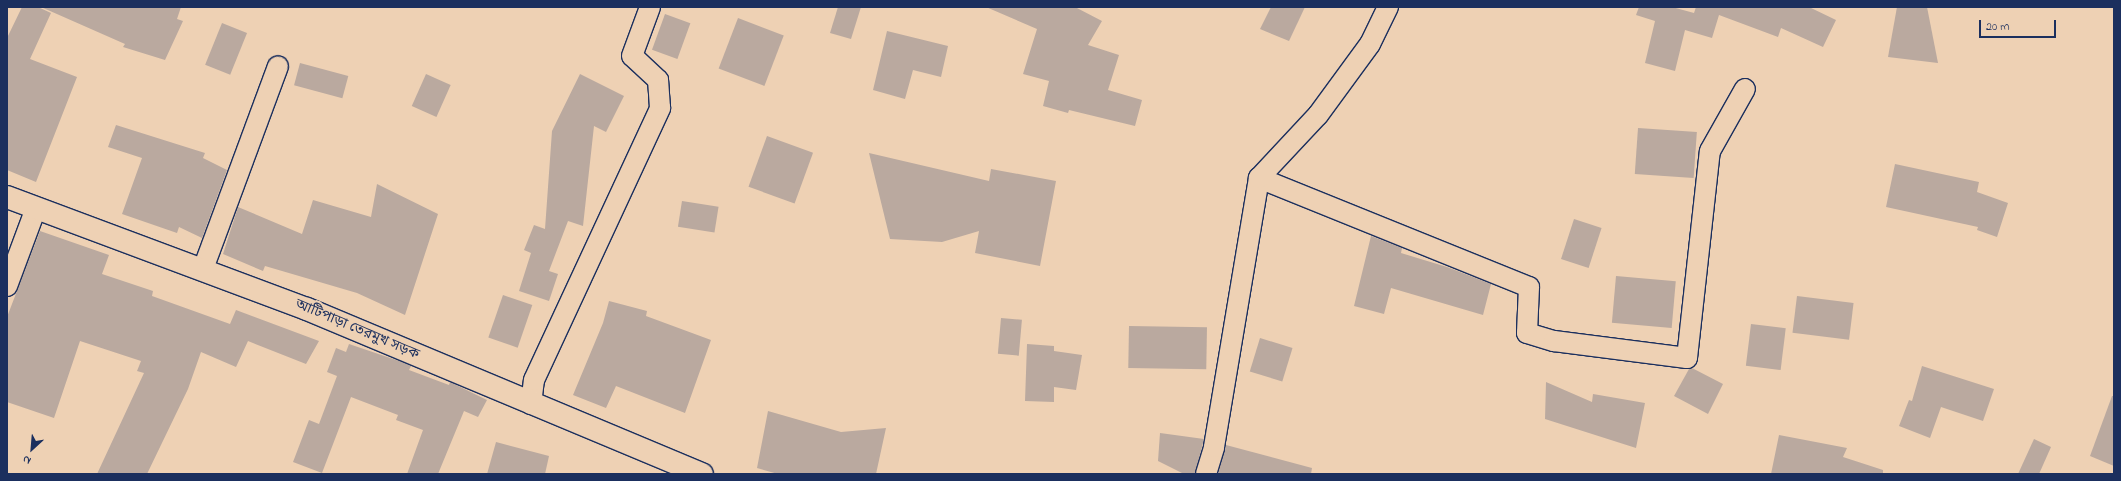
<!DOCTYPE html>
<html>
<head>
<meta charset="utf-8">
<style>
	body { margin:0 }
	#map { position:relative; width:2121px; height:481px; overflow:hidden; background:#eed1b4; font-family:"Indie Flower","Noto Sans Bengali",sans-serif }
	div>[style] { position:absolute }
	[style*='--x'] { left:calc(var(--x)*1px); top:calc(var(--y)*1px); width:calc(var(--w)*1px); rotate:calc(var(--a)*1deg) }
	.building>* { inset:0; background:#baa99f; transform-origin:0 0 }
	.roads { filter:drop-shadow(1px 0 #1b2f5e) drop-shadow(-1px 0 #1b2f5e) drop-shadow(0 1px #1b2f5e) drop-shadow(0 -1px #1b2f5e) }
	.minor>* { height:20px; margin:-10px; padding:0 10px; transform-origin:10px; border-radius:10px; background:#eed1b4 }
	.secondary>* { height:22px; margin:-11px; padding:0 11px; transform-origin:11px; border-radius:11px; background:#eed1b4 }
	span { translate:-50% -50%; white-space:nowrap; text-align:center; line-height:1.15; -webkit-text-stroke:4px #eed1b4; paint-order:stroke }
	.street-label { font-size:14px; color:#1b2f5e }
	.frame { position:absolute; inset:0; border:8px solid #1b2f5e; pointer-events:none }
	.north { position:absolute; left:12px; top:429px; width:40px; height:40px; -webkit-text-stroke:3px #eed1b4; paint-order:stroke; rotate:206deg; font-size:11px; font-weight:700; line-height:16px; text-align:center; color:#1b2f5e }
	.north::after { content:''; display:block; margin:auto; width:14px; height:18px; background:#1b2f5e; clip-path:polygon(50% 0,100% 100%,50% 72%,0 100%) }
	.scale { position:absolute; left:1979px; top:20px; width:77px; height:18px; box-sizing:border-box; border:2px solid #1b2f5e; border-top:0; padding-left:5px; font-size:12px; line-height:14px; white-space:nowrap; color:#1b2f5e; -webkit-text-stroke:3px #eed1b4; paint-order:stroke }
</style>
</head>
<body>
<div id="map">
	<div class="building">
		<i style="clip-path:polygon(22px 7px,38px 7px,51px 13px,30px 59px,77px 77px,36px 182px,7px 170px,7px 38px)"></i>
		<i style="clip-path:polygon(41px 7px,181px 7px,177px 19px,183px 21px,165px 60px,123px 47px,125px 44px)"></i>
		<i style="clip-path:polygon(838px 7px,861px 7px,851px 39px,830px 33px)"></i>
		<i style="clip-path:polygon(986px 7px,1075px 7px,1102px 21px,1088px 45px,1119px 55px,1108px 90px,1142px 100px,1135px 126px,1069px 110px,1068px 113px,1043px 106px,1049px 81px,1023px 74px,1037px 29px)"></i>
		<i style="clip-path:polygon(1271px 7px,1305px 7px,1289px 41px,1260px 29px)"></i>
		<i style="clip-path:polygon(1639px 7px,1672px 7px,1694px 13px,1696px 7px,1809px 7px,1836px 20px,1823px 47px,1781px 28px,1778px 37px,1719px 15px,1712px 38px,1685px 30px,1675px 71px,1645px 63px,1655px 21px,1636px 15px)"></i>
		<i style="clip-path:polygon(1897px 7px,1927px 7px,1938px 63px,1888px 57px)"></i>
		<i style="left:665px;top:14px;width:27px;height:38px;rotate:20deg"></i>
		<i style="left:738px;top:18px;width:49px;height:54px;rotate:21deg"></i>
		<i style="left:222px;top:23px;width:27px;height:45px;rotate:22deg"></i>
		<i style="clip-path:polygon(887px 31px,948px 46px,941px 77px,913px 70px,905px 99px,873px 90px)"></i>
		<i style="left:300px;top:63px;width:50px;height:23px;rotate:15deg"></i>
		<i style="left:426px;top:74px;width:27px;height:35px;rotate:24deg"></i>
		<i style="clip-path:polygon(580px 74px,624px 96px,606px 132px,594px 126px,583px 226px,568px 221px,549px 271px,558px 274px,549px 301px,519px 291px,531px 253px,524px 250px,534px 225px,545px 229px,552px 131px)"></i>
		<i style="clip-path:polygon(116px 125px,205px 153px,203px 158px,227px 170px,202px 238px,179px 227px,177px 233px,122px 214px,142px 158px,108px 147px)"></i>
		<i style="left:1638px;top:128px;width:59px;height:46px;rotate:4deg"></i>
		<i style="left:767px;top:136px;width:49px;height:54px;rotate:20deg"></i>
		<i style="clip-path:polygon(869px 153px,989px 181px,991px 169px,1056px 181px,1040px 266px,975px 253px,979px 231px,942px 242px,890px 239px)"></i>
		<i style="clip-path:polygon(1895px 164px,1979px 182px,1977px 192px,2008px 203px,1997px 237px,1977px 230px,1978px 227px,1886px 207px)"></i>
		<i style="clip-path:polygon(377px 184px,438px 214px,405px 315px,357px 293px,265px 266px,263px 271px,223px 254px,238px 207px,302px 234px,313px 200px,371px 217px)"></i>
		<i style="left:682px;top:201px;width:37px;height:26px;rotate:9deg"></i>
		<i style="left:1574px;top:219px;width:29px;height:42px;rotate:18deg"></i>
		<i style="clip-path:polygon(40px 231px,109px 255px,102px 274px,153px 291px,152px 296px,230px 324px,236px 310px,319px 341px,306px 364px,248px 341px,236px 367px,201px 352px,188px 389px,147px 474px,97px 474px,144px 373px,137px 371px,141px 361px,80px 341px,54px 418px,7px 402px,7px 317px)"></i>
		<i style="clip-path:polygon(1371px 236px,1402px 248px,1401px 253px,1447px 267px,1491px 284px,1483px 315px,1391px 288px,1384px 314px,1354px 306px)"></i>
		<i style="left:1616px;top:276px;width:60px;height:47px;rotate:5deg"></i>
		<i style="left:503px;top:295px;width:31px;height:45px;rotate:19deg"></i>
		<i style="left:1797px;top:296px;width:57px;height:37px;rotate:7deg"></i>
		<i style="clip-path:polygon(609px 301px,647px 311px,646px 316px,711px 340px,685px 413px,616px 386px,606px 408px,573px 395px,603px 323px)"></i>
		<i style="left:1001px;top:318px;width:21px;height:36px;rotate:5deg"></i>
		<i style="left:1751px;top:324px;width:35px;height:42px;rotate:7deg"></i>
		<i style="left:1129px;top:326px;width:78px;height:42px;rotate:1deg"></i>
		<i style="left:1260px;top:338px;width:34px;height:35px;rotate:17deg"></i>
		<i style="clip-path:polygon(349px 344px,402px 362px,411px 366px,409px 370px,449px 385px,450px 382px,487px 400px,478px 417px,464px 411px,438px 474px,407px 474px,423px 430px,396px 420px,398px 415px,351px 397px,322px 473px,293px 462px,309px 420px,319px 424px,337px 376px,327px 372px,336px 348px,346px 352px)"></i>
		<i style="clip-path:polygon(1027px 344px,1054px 346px,1054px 351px,1082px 355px,1076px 390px,1054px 387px,1054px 402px,1025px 401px)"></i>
		<i style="clip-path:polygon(1922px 366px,1994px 389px,1983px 421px,1941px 407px,1930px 438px,1899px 426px,1909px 400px,1912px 401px)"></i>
		<i style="clip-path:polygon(1692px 368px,1723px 384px,1708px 414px,1674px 396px,1689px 369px)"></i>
		<i style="clip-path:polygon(1546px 382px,1592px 402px,1593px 394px,1645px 403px,1636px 448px,1545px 419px)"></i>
		<i style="clip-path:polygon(2112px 396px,2114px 396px,2114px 466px,2090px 456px)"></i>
		<i style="clip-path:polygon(768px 411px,841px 432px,886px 428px,876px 474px,778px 474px,757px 468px)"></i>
		<i style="clip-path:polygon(1160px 433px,1204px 439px,1195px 474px,1184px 474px,1158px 461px)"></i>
		<i style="clip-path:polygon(1779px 435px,1847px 448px,1843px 457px,1883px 470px,1883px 474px,1771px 474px)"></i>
		<i style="clip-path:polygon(2034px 439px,2051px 447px,2039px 474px,2018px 474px)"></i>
		<i style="clip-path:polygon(496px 442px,549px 456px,545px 474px,487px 474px)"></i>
		<i style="clip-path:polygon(1226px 445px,1312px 468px,1311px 474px,1218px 474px)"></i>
	</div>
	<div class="roads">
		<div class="minor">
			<i style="--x:1259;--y:178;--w:291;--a:22"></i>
			<i style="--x:1529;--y:287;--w:46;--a:92.5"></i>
			<i style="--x:1527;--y:333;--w:28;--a:17"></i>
			<i style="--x:1554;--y:341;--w:134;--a:7.3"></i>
			<i style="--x:1687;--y:358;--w:208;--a:-83.7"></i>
			<i style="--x:1710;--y:151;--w:71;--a:-60.6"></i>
			<i style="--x:203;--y:269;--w:216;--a:-69.7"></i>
			<i style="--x:7;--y:286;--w:83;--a:-69.6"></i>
			<i style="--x:531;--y:404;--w:24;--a:-83"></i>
			<i style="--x:534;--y:380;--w:300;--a:-65.1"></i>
			<i style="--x:660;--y:108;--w:28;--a:-94"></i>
			<i style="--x:658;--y:80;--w:35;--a:-137"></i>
			<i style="--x:632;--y:56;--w:52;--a:-69.8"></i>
			<i style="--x:1206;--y:474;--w:28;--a:-73"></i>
			<i style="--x:1214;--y:447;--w:273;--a:-80.5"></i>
			<i style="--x:1259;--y:178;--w:86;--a:-46.9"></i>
			<i style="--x:1318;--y:115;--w:88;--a:-53.8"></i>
			<i style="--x:1370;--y:44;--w:41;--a:-64.1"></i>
		</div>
		<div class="secondary">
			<i style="--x:7;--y:197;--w:320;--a:20.5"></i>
			<i style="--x:307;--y:309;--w:428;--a:22.7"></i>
		</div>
	</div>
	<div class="street-label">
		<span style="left:357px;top:330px;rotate:23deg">আটিপাড়া তেরমুখ সড়ক</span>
	</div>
	<div class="frame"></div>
	<div class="north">N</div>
	<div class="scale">20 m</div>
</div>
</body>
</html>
